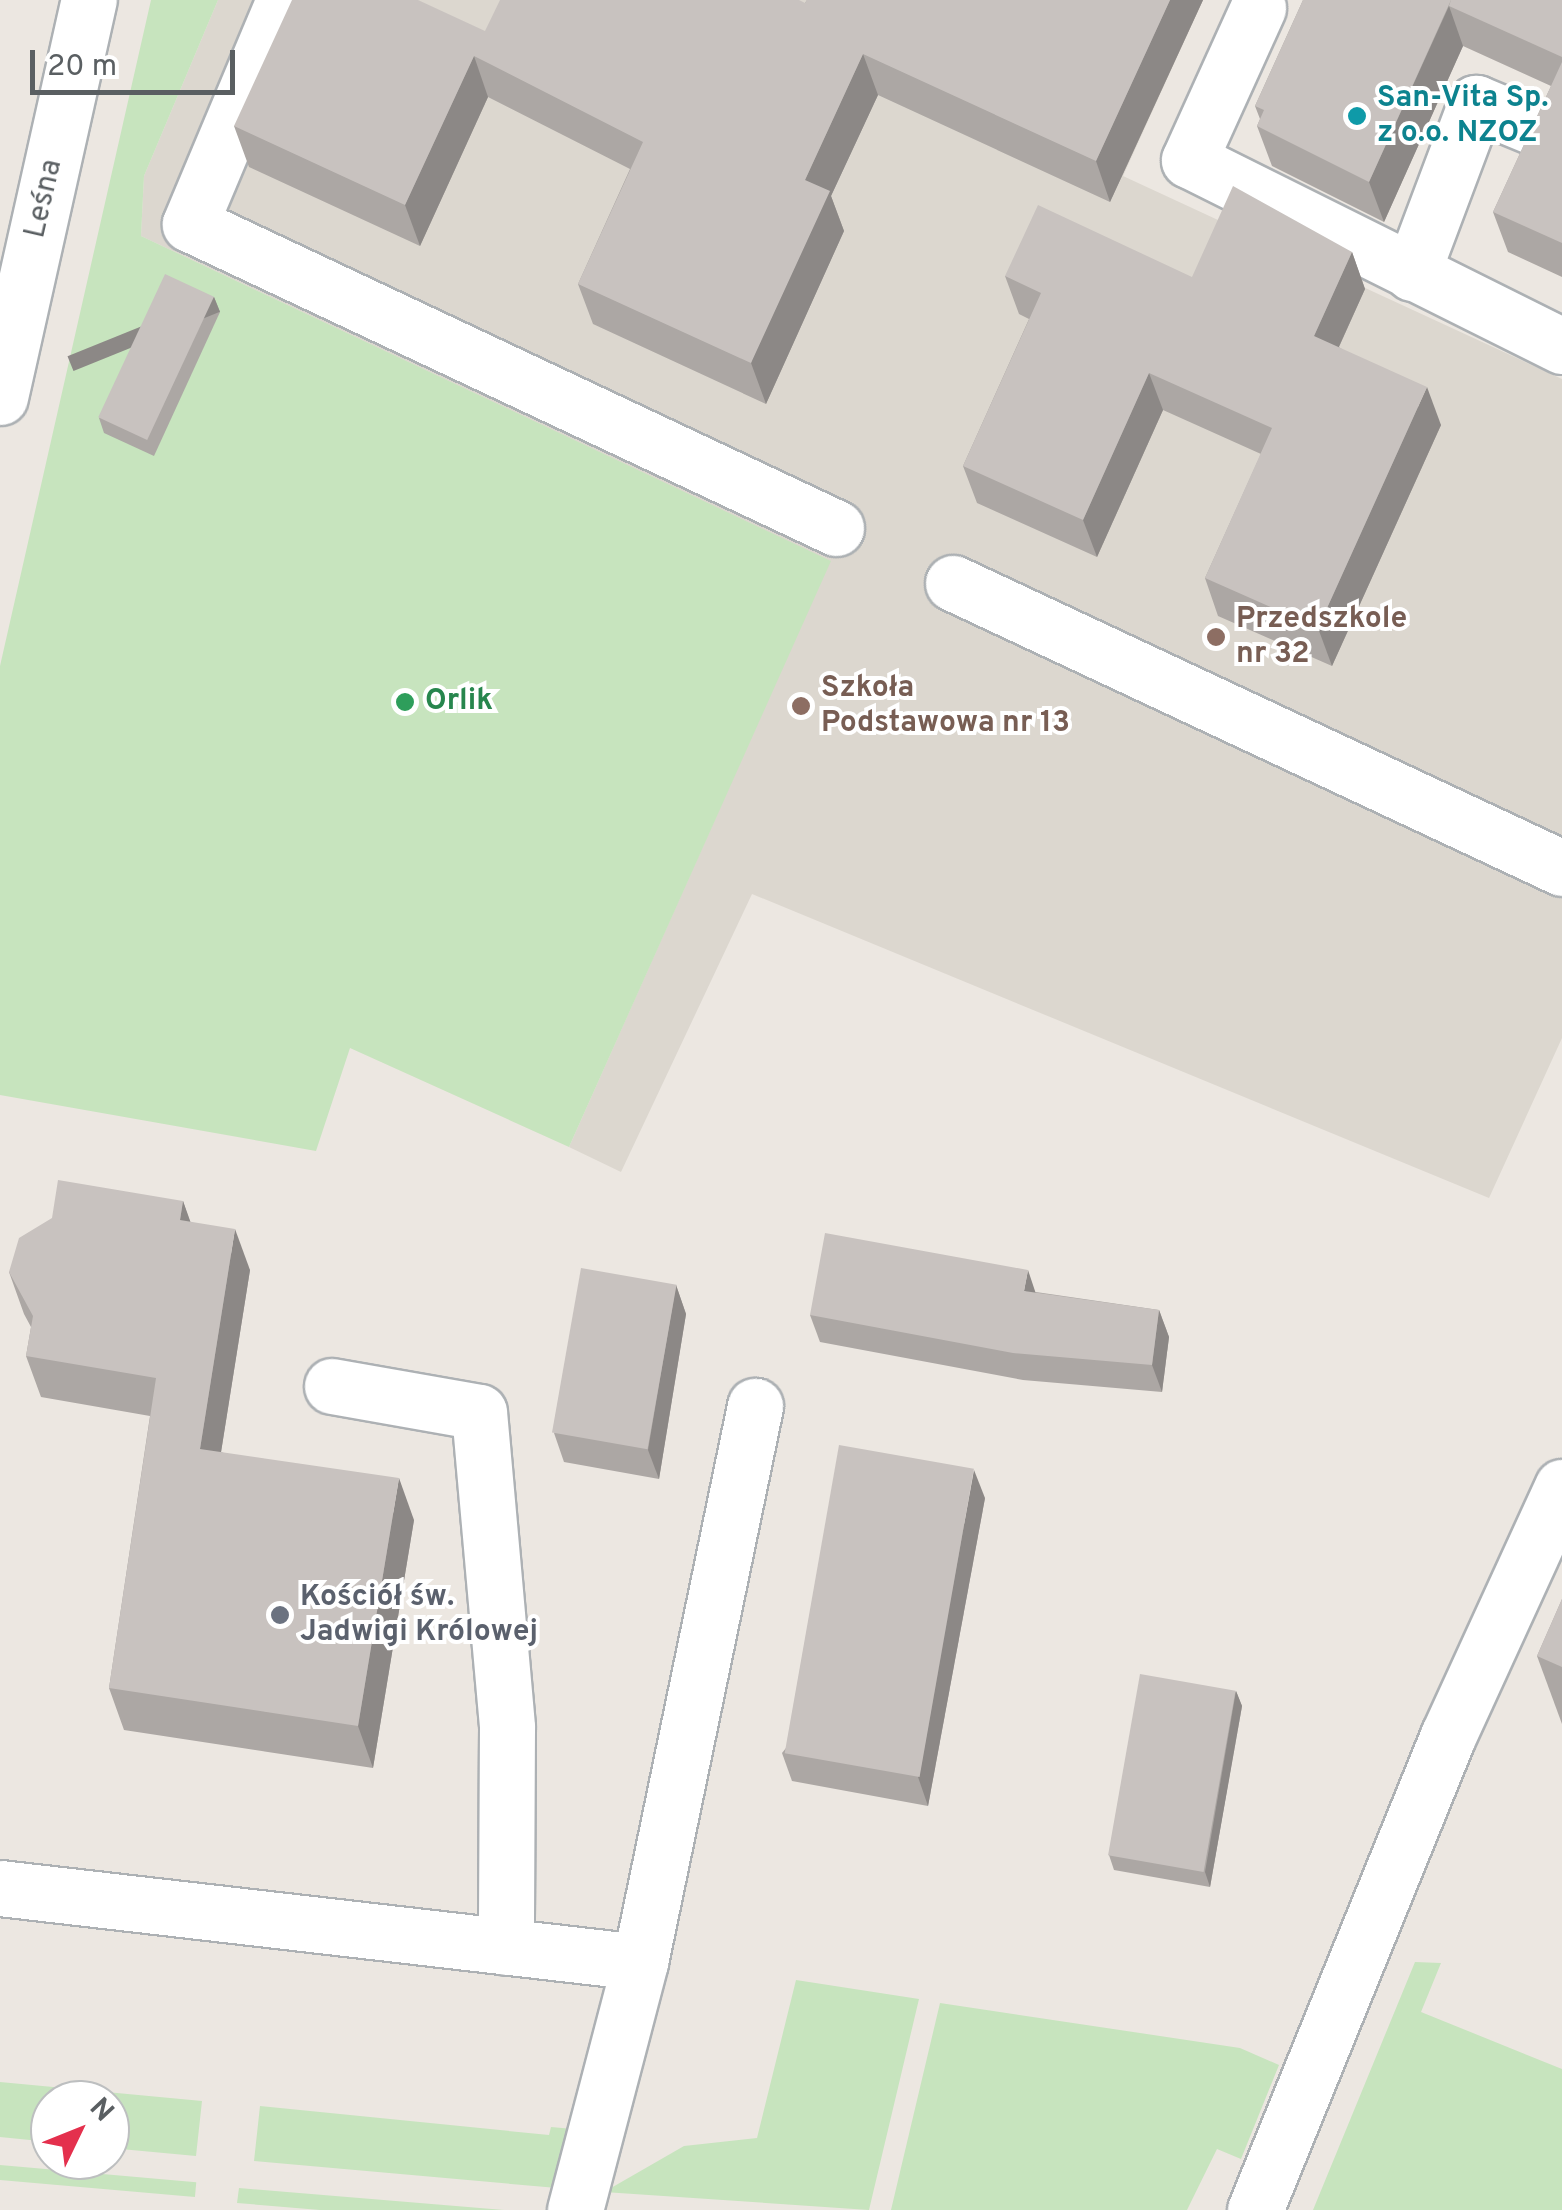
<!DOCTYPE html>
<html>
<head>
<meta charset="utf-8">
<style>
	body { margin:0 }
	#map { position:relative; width:1562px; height:2210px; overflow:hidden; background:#ece7e1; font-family:Overpass,sans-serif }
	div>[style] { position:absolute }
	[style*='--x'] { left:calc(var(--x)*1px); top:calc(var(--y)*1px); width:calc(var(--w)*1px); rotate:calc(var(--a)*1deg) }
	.education>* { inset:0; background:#dcd7cf }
	.green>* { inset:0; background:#c7e4be; transform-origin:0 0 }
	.roads { filter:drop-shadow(2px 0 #adb1b4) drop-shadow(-2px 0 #adb1b4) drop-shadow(0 2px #adb1b4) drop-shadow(0 -2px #adb1b4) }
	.minor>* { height:55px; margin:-27.5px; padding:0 27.5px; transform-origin:27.5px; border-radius:27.5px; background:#fff }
	.wall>* { inset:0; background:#aca7a4 }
	.shaded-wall>* { inset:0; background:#8c8886; transform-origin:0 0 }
	.building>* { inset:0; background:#c8c2bf; transform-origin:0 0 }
	.dots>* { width:28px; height:28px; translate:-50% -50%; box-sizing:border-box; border:5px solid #fff; border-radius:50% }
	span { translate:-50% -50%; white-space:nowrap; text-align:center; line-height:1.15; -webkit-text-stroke:8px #fff; paint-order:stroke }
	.culture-label { font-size:30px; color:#0d838f; font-weight:700 }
	.left { translate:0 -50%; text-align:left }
	.street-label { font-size:30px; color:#5a5f62 }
	.education-label { font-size:30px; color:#785e54; font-weight:700 }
	.leisure-label { font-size:30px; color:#27864d; font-weight:700 }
	.worship-label { font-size:30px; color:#5b616d; font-weight:700 }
	.north { position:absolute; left:30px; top:2080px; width:100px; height:100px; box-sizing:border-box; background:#fff; border:2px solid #bdbfc0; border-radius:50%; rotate:47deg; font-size:28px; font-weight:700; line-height:40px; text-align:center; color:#5a5f62 }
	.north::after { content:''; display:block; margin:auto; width:35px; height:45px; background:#e4304d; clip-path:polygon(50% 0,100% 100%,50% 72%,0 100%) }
	.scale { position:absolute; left:30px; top:50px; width:205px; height:45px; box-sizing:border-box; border:5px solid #5a5f62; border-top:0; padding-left:12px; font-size:30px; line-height:35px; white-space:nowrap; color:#5a5f62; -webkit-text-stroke:8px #fff; paint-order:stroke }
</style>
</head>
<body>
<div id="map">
	<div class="education">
		<i style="clip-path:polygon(218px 0,1203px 0,1123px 176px,1562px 379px,1562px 1038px,1489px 1198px,752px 894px,621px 1172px,569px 1147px,830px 561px,141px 236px,144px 176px)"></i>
	</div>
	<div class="green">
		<i style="clip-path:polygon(151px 0,218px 0,144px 176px,141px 236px,831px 561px,569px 1147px,350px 1048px,316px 1151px,0 1095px,0 666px)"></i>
		<i style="clip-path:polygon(1415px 1962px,1441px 1963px,1421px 2012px,1562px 2069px,1562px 2210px,1313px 2210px)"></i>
		<i style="clip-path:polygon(796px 1980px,919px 1999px,869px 2210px,604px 2192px,684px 2146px,757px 2138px)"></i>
		<i style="clip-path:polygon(940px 2003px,1240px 2048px,1279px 2065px,1241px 2159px,1217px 2149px,1187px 2210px,891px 2210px)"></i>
		<i style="clip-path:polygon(0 2082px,202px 2101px,196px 2156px,110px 2148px,110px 2100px,50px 2100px,50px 2142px,0 2137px)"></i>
		<i style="clip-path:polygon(260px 2106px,549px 2135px,551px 2127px,573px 2129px,557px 2188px,254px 2161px)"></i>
		<i style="left:0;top:2165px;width:197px;height:15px;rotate:5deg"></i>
		<i style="clip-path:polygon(239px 2188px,504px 2210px,320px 2210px,237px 2203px)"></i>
	</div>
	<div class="roads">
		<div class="minor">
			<i style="--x:284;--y:0;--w:243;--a:112.8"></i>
			<i style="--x:190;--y:224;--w:714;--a:25.2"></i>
			<i style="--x:1258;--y:8;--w:167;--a:114.4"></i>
			<i style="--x:1189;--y:160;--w:417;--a:26.5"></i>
			<i style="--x:1412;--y:273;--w:182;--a:-69.4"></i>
			<i style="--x:1476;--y:103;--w:65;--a:22.6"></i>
			<i style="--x:0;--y:397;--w:407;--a:-77.4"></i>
			<i style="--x:953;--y:583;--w:672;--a:25.08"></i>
			<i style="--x:332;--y:1386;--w:149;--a:10"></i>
			<i style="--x:479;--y:1412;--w:317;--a:84.9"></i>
			<i style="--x:507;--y:1728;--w:219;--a:90.3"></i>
			<i style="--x:0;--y:1888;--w:644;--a:6.6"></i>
			<i style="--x:575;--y:2210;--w:256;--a:-75.3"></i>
			<i style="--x:640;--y:1962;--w:568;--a:-78.31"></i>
			<i style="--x:1255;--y:2210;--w:512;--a:-67.85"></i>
			<i style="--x:1448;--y:1736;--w:274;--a:-65.4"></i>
		</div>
	</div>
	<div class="wall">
		<i style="clip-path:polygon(807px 0,1203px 0,1110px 202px,878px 95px,831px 196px,844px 231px,766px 404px,593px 324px,578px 284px,630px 169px,488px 97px,420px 246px,249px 167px,234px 126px,485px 31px,805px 3px)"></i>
		<i style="clip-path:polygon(1303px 0,1562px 0,1562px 277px,1508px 252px,1493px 212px,1551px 86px,1463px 46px,1384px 222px,1272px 166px,1257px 126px,1260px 119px,1255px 106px)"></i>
		<i style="clip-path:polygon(1352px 252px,1365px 289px,1339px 347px,1441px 425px,1332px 666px,1218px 616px,1205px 578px,1261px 454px,1163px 410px,1097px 557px,977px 503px,963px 466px,1029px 319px,1019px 314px,1005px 276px,1192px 277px)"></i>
		<i style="clip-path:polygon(214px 297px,220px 312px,154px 456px,104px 433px,99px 418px)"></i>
		<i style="clip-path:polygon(183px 1201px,190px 1222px,250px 1270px,221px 1452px,414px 1520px,373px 1768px,124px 1730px,109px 1688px,150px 1416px,41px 1397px,26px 1356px,31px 1327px,24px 1314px,9px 1272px)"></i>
		<i style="clip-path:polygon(676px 1285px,686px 1314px,659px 1479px,564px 1462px,554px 1433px)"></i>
		<i style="clip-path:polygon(1036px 1292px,1159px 1310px,1169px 1337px,1162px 1392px,1023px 1380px,820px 1342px,810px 1315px)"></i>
		<i style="clip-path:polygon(985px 1498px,928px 1806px,792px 1781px,782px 1753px)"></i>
		<i style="clip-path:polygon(1562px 1599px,1562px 1724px,1537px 1656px)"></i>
		<i style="clip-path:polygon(1236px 1691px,1242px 1706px,1210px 1887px,1114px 1870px,1109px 1855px)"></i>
	</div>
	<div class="shaded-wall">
		<i style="clip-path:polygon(1170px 0,1203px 0,1110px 202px,1096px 161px)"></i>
		<i style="clip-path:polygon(1449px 6px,1463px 46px,1384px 222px,1369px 182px)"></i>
		<i style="clip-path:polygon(863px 54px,878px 95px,831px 196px,844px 231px,766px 404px,751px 363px,805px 180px)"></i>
		<i style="clip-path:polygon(474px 56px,488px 97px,420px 246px,405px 205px)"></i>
		<i style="clip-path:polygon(1352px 252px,1365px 289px,1327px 373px,1314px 336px)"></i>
		<i style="left:214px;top:297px;width:16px;height:158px;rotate:68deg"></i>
		<i style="clip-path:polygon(1149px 373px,1163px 410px,1097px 557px,1083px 520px)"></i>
		<i style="clip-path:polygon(1427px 387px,1441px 425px,1332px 666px,1318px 628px)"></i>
		<i style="clip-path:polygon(183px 1201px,198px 1243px,180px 1220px)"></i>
		<i style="clip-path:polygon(235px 1229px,250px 1270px,215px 1490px,200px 1449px)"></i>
		<i style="clip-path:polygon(1028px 1270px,1037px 1297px,1024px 1291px)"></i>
		<i style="clip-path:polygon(676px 1285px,686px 1314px,659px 1479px,648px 1450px)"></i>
		<i style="clip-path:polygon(1159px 1310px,1169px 1337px,1162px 1392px,1152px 1365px)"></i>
		<i style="clip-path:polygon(974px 1470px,985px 1498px,928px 1806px,918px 1777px)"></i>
		<i style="clip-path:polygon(399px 1478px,414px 1520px,373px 1768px,358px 1726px)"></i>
		<i style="clip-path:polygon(1236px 1691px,1242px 1706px,1210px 1887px,1205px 1872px)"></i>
	</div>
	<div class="building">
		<i style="clip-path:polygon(292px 0,418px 0,485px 31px,500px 0,799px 0,805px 3px,807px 0,1170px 0,1096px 161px,863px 54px,805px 180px,830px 191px,751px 363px,578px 284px,643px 142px,474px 56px,405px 205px,234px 126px)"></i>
		<i style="clip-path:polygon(1303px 0,1451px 0,1369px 182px,1257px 126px,1264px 110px,1255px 106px)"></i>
		<i style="clip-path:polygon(1451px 0,1562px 0,1562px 57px,1449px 6px)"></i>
		<i style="clip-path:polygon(1562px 62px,1562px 243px,1493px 212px)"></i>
		<i style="clip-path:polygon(1233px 186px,1352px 252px,1314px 336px,1427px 387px,1318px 628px,1205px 578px,1272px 428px,1149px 373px,1083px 520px,963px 466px,1041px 293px,1005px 276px,1038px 205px,1192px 277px)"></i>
		<i style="left:165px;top:274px;width:54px;height:158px;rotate:25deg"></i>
		<i style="clip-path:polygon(58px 1180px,183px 1201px,180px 1220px,235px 1229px,200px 1449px,399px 1478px,358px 1726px,109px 1688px,156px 1378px,26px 1356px,33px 1316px,9px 1272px,19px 1238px,52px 1218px)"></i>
		<i style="clip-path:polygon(825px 1233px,1028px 1270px,1024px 1291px,1159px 1310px,1152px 1365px,1013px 1353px,810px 1315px)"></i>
		<i style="left:581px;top:1268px;width:97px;height:167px;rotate:10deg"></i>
		<i style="left:839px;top:1445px;width:137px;height:313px;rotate:10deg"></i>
		<i style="clip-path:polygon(1562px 1599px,1562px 1667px,1537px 1656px)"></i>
		<i style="left:1140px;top:1674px;width:97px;height:184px;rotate:10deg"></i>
	</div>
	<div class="dots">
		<i style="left:1357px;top:116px;background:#0f9aa8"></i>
		<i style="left:1216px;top:637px;background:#8d6e63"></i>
		<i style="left:405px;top:702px;background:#2e9e5b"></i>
		<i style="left:801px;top:706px;background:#8d6e63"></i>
		<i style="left:280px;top:1615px;background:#6b7280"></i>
	</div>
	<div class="culture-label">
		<span class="left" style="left:1377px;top:116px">San-Vita Sp.<br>z o.o. NZOZ</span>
	</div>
	<div class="street-label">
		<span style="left:45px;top:199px;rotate:-77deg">Leśna</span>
	</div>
	<div class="education-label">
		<span class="left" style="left:1236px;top:637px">Przedszkole<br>nr 32</span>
		<span class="left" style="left:821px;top:706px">Szkoła<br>Podstawowa nr 13</span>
	</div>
	<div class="leisure-label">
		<span class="left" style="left:425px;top:702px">Orlik</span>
	</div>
	<div class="worship-label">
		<span class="left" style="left:300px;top:1615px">Kościół św.<br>Jadwigi Królowej</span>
	</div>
	<div class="north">N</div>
	<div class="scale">20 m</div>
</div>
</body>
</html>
